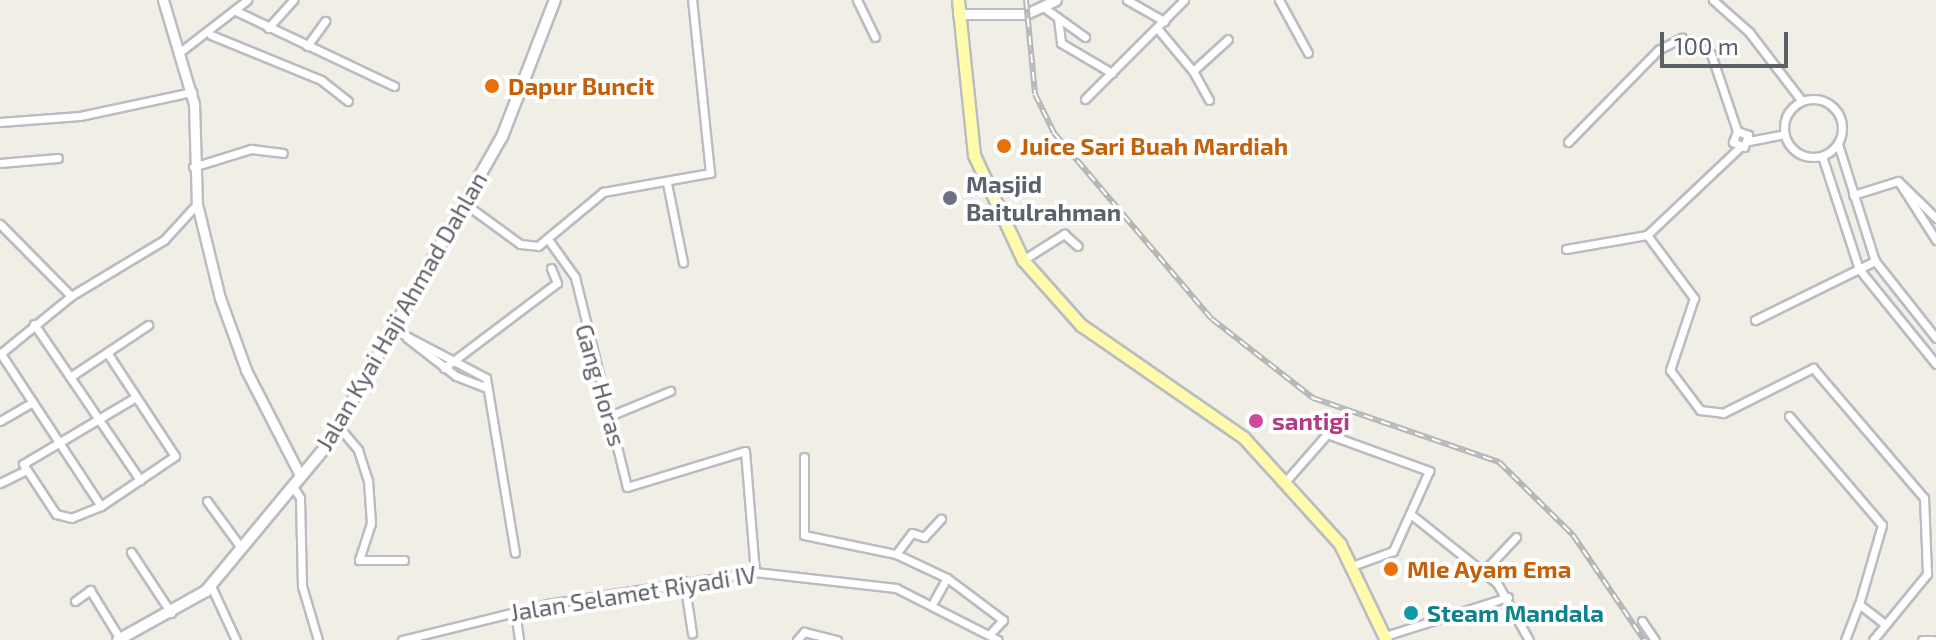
<!DOCTYPE html>
<html>
<head>
<meta charset="utf-8">
<style>
	body { margin:0 }
	#map { position:relative; width:1936px; height:640px; overflow:hidden; background:#f0eee5; font-family:"Exo 2",sans-serif }
	div>[style] { position:absolute }
	[style*='--x'] { left:calc(var(--x)*1px); top:calc(var(--y)*1px); width:calc(var(--w)*1px); rotate:calc(var(--a)*1deg) }
	.roads { filter:drop-shadow(2px 0 #b9bcc1) drop-shadow(-2px 0 #b9bcc1) drop-shadow(0 2px #b9bcc1) drop-shadow(0 -2px #b9bcc1) }
	.minor>* { height:7px; margin:-3.5px; padding:0 3.5px; transform-origin:3.5px; border-radius:3.5px; background:#fff }
	.minor>.ring { margin:-3.5px; padding:0; box-sizing:content-box; background:none; border:7px solid #fff; border-radius:50% }
	.tertiary>* { height:9px; margin:-4.5px; padding:0 4.5px; transform-origin:4.5px; border-radius:4.5px; background:#fff }
	.secondary>* { height:10px; margin:-5px; padding:0 5px; transform-origin:5px; border-radius:5px; background:#fff }
	.primary>* { height:11px; margin:-5.5px; padding:0 5.5px; transform-origin:5.5px; border-radius:5.5px; background:#fffbaa }
	.rail>* { height:6px; margin-top:-3px; transform-origin:0; background:repeating-linear-gradient(90deg,#fff 0 9px,#b6b7b7 0 18px); box-sizing:border-box; border-block:2px solid #b6b7b7 }
	.dots>* { width:22px; height:22px; translate:-50% -50%; box-sizing:border-box; border:4px solid #fff; border-radius:50% }
	span { translate:-50% -50%; white-space:nowrap; text-align:center; line-height:1.15; -webkit-text-stroke:8px #fff; paint-order:stroke }
	.food-label { font-size:24px; color:#c56008; font-weight:700 }
	.left { translate:0 -50%; text-align:left }
	.worship-label { font-size:24px; color:#5b616d; font-weight:700 }
	.street-label { font-size:24px; color:#5c6066 }
	.hotel-label { font-size:24px; color:#b23c85; font-weight:700 }
	.culture-label { font-size:24px; color:#0d838f; font-weight:700 }
	.scale { position:absolute; left:1660px; top:32px; width:128px; height:36px; box-sizing:border-box; border:4px solid #5c6066; border-top:0; padding-left:10px; font-size:24px; line-height:28px; white-space:nowrap; color:#5c6066; -webkit-text-stroke:6px #fff; paint-order:stroke }
</style>
</head>
<body>
<div id="map">
	<div class="roads">
		<div class="minor">
			<i style="--x:857;--y:0;--w:41;--a:64.1"></i>
			<i style="--x:1127;--y:0;--w:43;--a:29.6"></i>
			<i style="--x:1279;--y:0;--w:60;--a:61.3"></i>
			<i style="--x:1713;--y:0;--w:48;--a:41.6"></i>
			<i style="--x:1749;--y:32;--w:87;--a:52.5"></i>
			<i style="--x:1046;--y:9;--w:48;--a:35.7"></i>
			<i style="--x:236;--y:11;--w:175;--a:25.4"></i>
			<i style="--x:1058;--y:18;--w:25;--a:83"></i>
			<i style="--x:1061;--y:43;--w:59;--a:30.5"></i>
			<i style="--x:268;--y:28;--w:38;--a:-48"></i>
			<i style="--x:1157;--y:28;--w:56;--a:50.1"></i>
			<i style="--x:1193;--y:71;--w:47;--a:-42.4"></i>
			<i style="--x:211;--y:35;--w:119;--a:22.2"></i>
			<i style="--x:321;--y:80;--w:34;--a:38"></i>
			<i style="--x:307;--y:46;--w:31;--a:-54"></i>
			<i style="--x:180;--y:52;--w:85;--a:-37.8"></i>
			<i style="--x:1193;--y:71;--w:33;--a:61"></i>
			<i class="ring" style="left:1784px;top:99px;width:51px;height:51px"></i>
			<i style="--x:1085;--y:99;--w:140;--a:-45"></i>
			<i style="--x:0;--y:122;--w:80;--a:-4.3"></i>
			<i style="--x:80;--y:116;--w:115;--a:-12.1"></i>
			<i style="--x:1749;--y:141;--w:36;--a:-11"></i>
			<i style="--x:1568;--y:142;--w:129;--a:-45.6"></i>
			<i style="--x:1658;--y:50;--w:27;--a:-27"></i>
			<i style="--x:1682;--y:38;--w:33;--a:29"></i>
			<i style="--x:1711;--y:54;--w:81;--a:71.3"></i>
			<i style="--x:1737;--y:131;--w:12;--a:110"></i>
			<i style="--x:1733;--y:142;--w:12;--a:24"></i>
			<i style="--x:1744;--y:147;--w:13;--a:-72"></i>
			<i style="--x:1748;--y:135;--w:12;--a:-160"></i>
			<i style="--x:1838;--y:144;--w:123;--a:72.5"></i>
			<i style="--x:1875;--y:261;--w:98;--a:51.6"></i>
			<i style="--x:1822;--y:156;--w:119;--a:71.9"></i>
			<i style="--x:1859;--y:269;--w:122;--a:51"></i>
			<i style="--x:0;--y:163;--w:58;--a:-4.9"></i>
			<i style="--x:193;--y:167;--w:61;--a:-17.2"></i>
			<i style="--x:251;--y:149;--w:32;--a:7"></i>
			<i style="--x:1899;--y:182;--w:69;--a:57.5"></i>
			<i style="--x:667;--y:183;--w:81;--a:78.6"></i>
			<i style="--x:1853;--y:195;--w:47;--a:-17.3"></i>
			<i style="--x:1898;--y:181;--w:53;--a:44.2"></i>
			<i style="--x:464;--y:203;--w:69;--a:36.2"></i>
			<i style="--x:520;--y:244;--w:18;--a:6"></i>
			<i style="--x:538;--y:246;--w:85;--a:-39.7"></i>
			<i style="--x:603;--y:192;--w:109;--a:-10.1"></i>
			<i style="--x:710;--y:173;--w:174;--a:-95.9"></i>
			<i style="--x:0;--y:224;--w:101;--a:45.4"></i>
			<i style="--x:1647;--y:235;--w:79;--a:53.3"></i>
			<i style="--x:1694;--y:298;--w:76;--a:108.4"></i>
			<i style="--x:1670;--y:370;--w:50;--a:53.1"></i>
			<i style="--x:1700;--y:410;--w:23;--a:7"></i>
			<i style="--x:1723;--y:413;--w:101;--a:-26.6"></i>
			<i style="--x:1813;--y:368;--w:171;--a:49.5"></i>
			<i style="--x:1924;--y:498;--w:76;--a:87.7"></i>
			<i style="--x:1927;--y:574;--w:85;--a:129.3"></i>
			<i style="--x:550;--y:242;--w:43;--a:54.5"></i>
			<i style="--x:575;--y:277;--w:216;--a:76.1"></i>
			<i style="--x:627;--y:487;--w:123;--a:-17"></i>
			<i style="--x:745;--y:451;--w:121;--a:85.3"></i>
			<i style="--x:1566;--y:249;--w:82;--a:-9.8"></i>
			<i style="--x:1647;--y:235;--w:127;--a:-43.4"></i>
			<i style="--x:1023;--y:260;--w:49;--a:-32.4"></i>
			<i style="--x:1064;--y:234;--w:18;--a:41"></i>
			<i style="--x:1755;--y:320;--w:134;--a:-26.2"></i>
			<i style="--x:34;--y:324;--w:189;--a:55.8"></i>
			<i style="--x:393;--y:329;--w:105;--a:27.8"></i>
			<i style="--x:486;--y:378;--w:177;--a:80.6"></i>
			<i style="--x:407;--y:338;--w:62;--a:37.8"></i>
			<i style="--x:456;--y:376;--w:31;--a:21"></i>
			<i style="--x:0;--y:354;--w:92;--a:-39.2"></i>
			<i style="--x:71;--y:296;--w:109;--a:-31.1"></i>
			<i style="--x:164;--y:240;--w:49;--a:-47.5"></i>
			<i style="--x:1;--y:354;--w:182;--a:56.7"></i>
			<i style="--x:108;--y:354;--w:122;--a:56.7"></i>
			<i style="--x:175;--y:456;--w:89;--a:146"></i>
			<i style="--x:101;--y:506;--w:31;--a:158"></i>
			<i style="--x:72;--y:518;--w:16;--a:-166"></i>
			<i style="--x:56;--y:514;--w:60;--a:-123.4"></i>
			<i style="--x:23;--y:464;--w:131;--a:-30.7"></i>
			<i style="--x:444;--y:368;--w:141;--a:-37"></i>
			<i style="--x:557;--y:283;--w:16;--a:-112"></i>
			<i style="--x:70;--y:377;--w:94;--a:-33.7"></i>
			<i style="--x:612;--y:415;--w:63;--a:-22.5"></i>
			<i style="--x:1789;--y:416;--w:143;--a:49.5"></i>
			<i style="--x:1882;--y:525;--w:82;--a:106.2"></i>
			<i style="--x:1859;--y:604;--w:33;--a:38"></i>
			<i style="--x:0;--y:421;--w:38;--a:-30"></i>
			<i style="--x:339;--y:427;--w:30;--a:50"></i>
			<i style="--x:358;--y:450;--w:33;--a:72"></i>
			<i style="--x:368;--y:481;--w:42;--a:85.9"></i>
			<i style="--x:371;--y:523;--w:39;--a:108"></i>
			<i style="--x:359;--y:560;--w:45;--a:0"></i>
			<i style="--x:804;--y:457;--w:78;--a:90"></i>
			<i style="--x:804;--y:535;--w:94;--a:11.7"></i>
			<i style="--x:896;--y:554;--w:56;--a:25.2"></i>
			<i style="--x:947;--y:578;--w:70;--a:36.9"></i>
			<i style="--x:1003;--y:620;--w:19;--a:133"></i>
			<i style="--x:1285;--y:482;--w:64;--a:-48.8"></i>
			<i style="--x:1327;--y:434;--w:109;--a:19.9"></i>
			<i style="--x:1429;--y:471;--w:88;--a:114.2"></i>
			<i style="--x:1393;--y:551;--w:40;--a:159.8"></i>
			<i style="--x:0;--y:483;--w:28;--a:-26"></i>
			<i style="--x:292;--y:485;--w:15;--a:58"></i>
			<i style="--x:300;--y:498;--w:88;--a:88.7"></i>
			<i style="--x:302;--y:586;--w:56;--a:73.5"></i>
			<i style="--x:207;--y:501;--w:59;--a:53.9"></i>
			<i style="--x:1413;--y:516;--w:107;--a:38.6"></i>
			<i style="--x:1497;--y:583;--w:65;--a:60.7"></i>
			<i style="--x:131;--y:552;--w:73;--a:56.7"></i>
			<i style="--x:896;--y:554;--w:26;--a:-53"></i>
			<i style="--x:912;--y:533;--w:13;--a:18"></i>
			<i style="--x:924;--y:537;--w:25;--a:-47"></i>
			<i style="--x:1483;--y:572;--w:48;--a:-46.7"></i>
			<i style="--x:684;--y:581;--w:53;--a:81.3"></i>
			<i style="--x:211;--y:586;--w:60;--a:65.2"></i>
			<i style="--x:75;--y:601;--w:19;--a:-36"></i>
			<i style="--x:90;--y:590;--w:57;--a:58.5"></i>
			<i style="--x:934;--y:601;--w:26;--a:-61"></i>
			<i style="--x:515;--y:611;--w:29;--a:82"></i>
			<i style="--x:1642;--y:621;--w:23;--a:56"></i>
			<i style="--x:1385;--y:636;--w:129;--a:-17.6"></i>
			<i style="--x:402;--y:640;--w:149;--a:-13.9"></i>
			<i style="--x:547;--y:604;--w:210;--a:-8.7"></i>
			<i style="--x:755;--y:572;--w:142;--a:6.5"></i>
			<i style="--x:896;--y:588;--w:114;--a:27"></i>
			<i style="--x:797;--y:640;--w:11;--a:-49"></i>
			<i style="--x:804;--y:632;--w:34;--a:14"></i>
			<i style="--x:1845;--y:640;--w:39;--a:-69"></i>
			<i style="--x:1922;--y:640;--w:11;--a:0"></i>
		</div>
		<div class="tertiary">
			<i style="--x:163;--y:0;--w:109;--a:73.4"></i>
			<i style="--x:194;--y:104;--w:100;--a:88.3"></i>
			<i style="--x:197;--y:204;--w:97;--a:76.3"></i>
			<i style="--x:220;--y:298;--w:77;--a:70.1"></i>
			<i style="--x:246;--y:370;--w:118;--a:62.8"></i>
			<i style="--x:958;--y:14;--w:68;--a:0"></i>
			<i style="--x:1026;--y:14;--w:33;--a:-25"></i>
		</div>
		<div class="secondary">
			<i style="--x:118;--y:640;--w:101;--a:-29.1"></i>
			<i style="--x:206;--y:591;--w:191;--a:-50.3"></i>
			<i style="--x:328;--y:444;--w:353;--a:-60.5"></i>
			<i style="--x:502;--y:137;--w:147;--a:-68.9"></i>
		</div>
		<div class="primary">
			<i style="--x:958;--y:0;--w:156;--a:84.1"></i>
			<i style="--x:974;--y:155;--w:116;--a:65"></i>
			<i style="--x:1023;--y:260;--w:87;--a:48.3"></i>
			<i style="--x:1081;--y:325;--w:198;--a:34.7"></i>
			<i style="--x:1244;--y:438;--w:143;--a:47.8"></i>
			<i style="--x:1340;--y:544;--w:106;--a:64.4"></i>
		</div>
	</div>
	<div class="rail">
		<i style="--x:1026;--y:0;--w:94;--a:84.5"></i>
		<i style="--x:1035;--y:94;--w:43;--a:64"></i>
		<i style="--x:1054;--y:133;--w:244;--a:49.7"></i>
		<i style="--x:1212;--y:319;--w:128;--a:38"></i>
		<i style="--x:1313;--y:398;--w:197;--a:19"></i>
		<i style="--x:1499;--y:462;--w:104;--a:44.6"></i>
		<i style="--x:1573;--y:535;--w:127;--a:55.9"></i>
	</div>
	<div class="dots">
		<i style="left:492px;top:86px;background:#e8710a"></i>
		<i style="left:1004px;top:146px;background:#e8710a"></i>
		<i style="left:950px;top:198px;background:#6b7280"></i>
		<i style="left:1256px;top:421px;background:#d1479c"></i>
		<i style="left:1391px;top:569px;background:#e8710a"></i>
		<i style="left:1411px;top:613px;background:#0f9aa8"></i>
	</div>
	<div class="food-label">
		<span class="left" style="left:508px;top:86px">Dapur Buncit</span>
		<span class="left" style="left:1020px;top:146px">Juice Sari Buah Mardiah</span>
		<span class="left" style="left:1407px;top:569px">MIe Ayam Ema</span>
	</div>
	<div class="worship-label">
		<span class="left" style="left:966px;top:198px">Masjid<br>Baitulrahman</span>
	</div>
	<div class="street-label">
		<span style="left:401px;top:311px;rotate:-60deg">Jalan Kyai Haji Ahmad Dahlan</span>
		<span style="left:601px;top:385px;rotate:74deg">Gang Horas</span>
		<span style="left:633px;top:593px;rotate:-9deg">Jalan Selamet Riyadi IV</span>
	</div>
	<div class="hotel-label">
		<span class="left" style="left:1272px;top:421px">santigi</span>
	</div>
	<div class="culture-label">
		<span class="left" style="left:1427px;top:613px">Steam Mandala</span>
	</div>
	<div class="scale">100 m</div>
</div>
</body>
</html>
